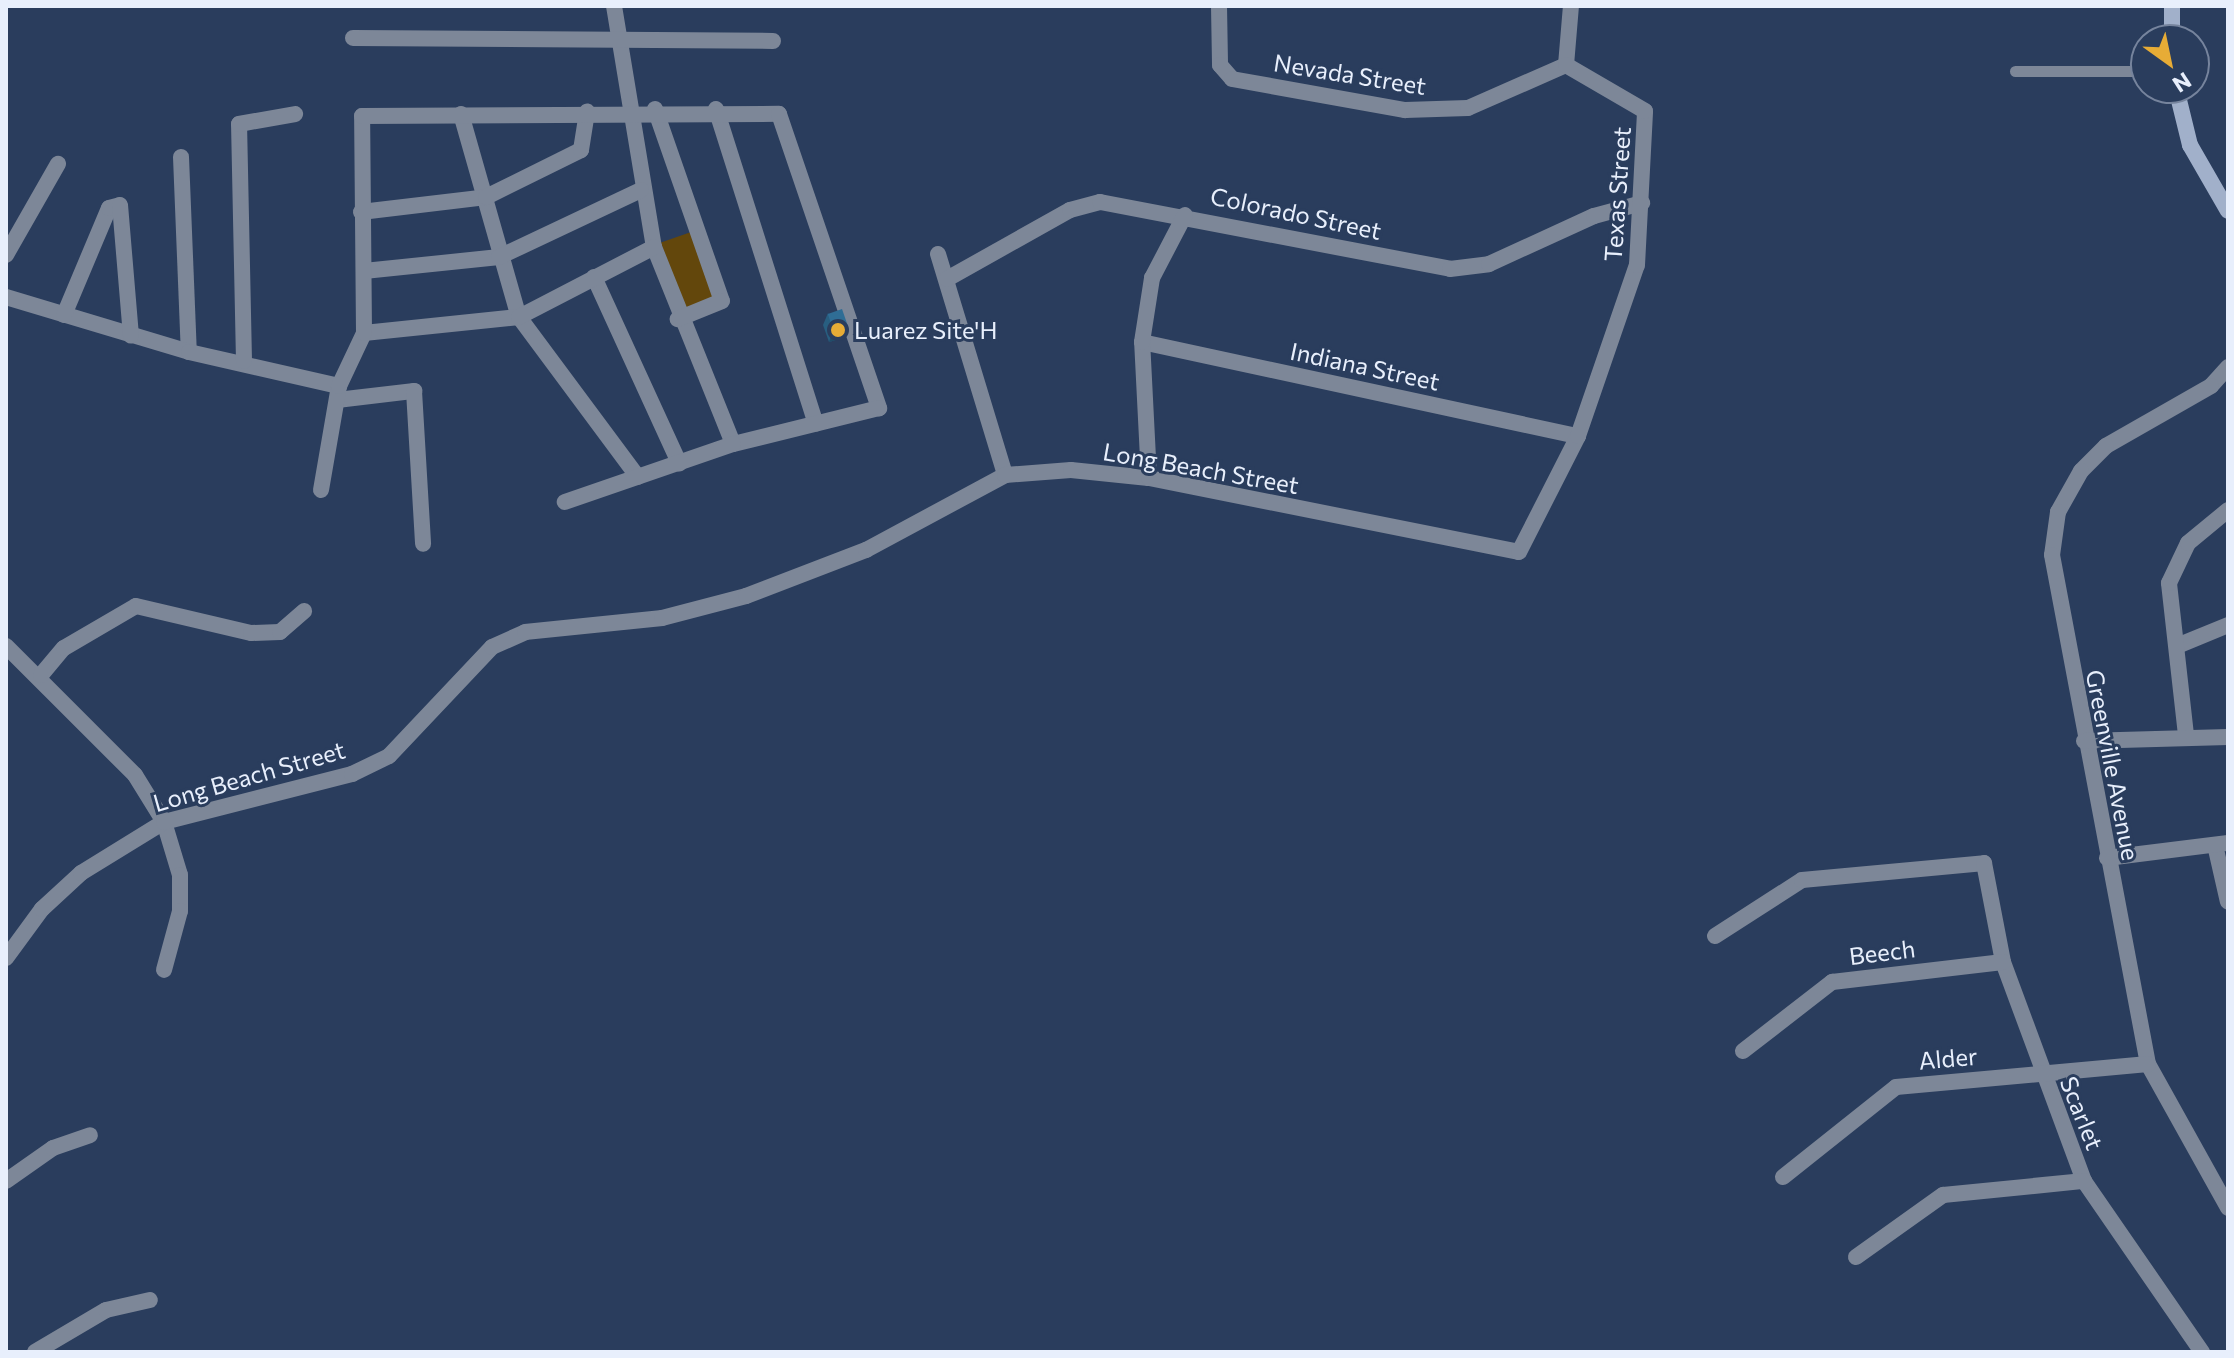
<!DOCTYPE html>
<html>
<head>
<meta charset="utf-8">
<style>
	body { margin:0 }
	#map { position:relative; width:2234px; height:1358px; overflow:hidden; background:#2a3d5d; font-family:Commissioner,sans-serif }
	div>[style] { position:absolute }
	[style*='--x'] { left:calc(var(--x)*1px); top:calc(var(--y)*1px); width:calc(var(--w)*1px); rotate:calc(var(--a)*1deg) }
	.green>* { inset:0; background:#63470c; transform-origin:0 0 }
	.lane>* { height:11px; margin:-5.5px; padding:0 5.5px; transform-origin:5.5px; border-radius:5.5px; background:#7d8798 }
	.street>* { height:16px; margin:-8px; padding:0 8px; transform-origin:8px; border-radius:8px; background:#7d8798 }
	.secondary>* { height:16px; margin:-8px; padding:0 8px; transform-origin:8px; border-radius:8px; background:#a1b0ca }
	.wall>* { inset:0; background:#285e80 }
	.shaded-wall>* { inset:0; background:#214c68 }
	.building>* { inset:0; background:#2f6d95; transform-origin:0 0 }
	.dots>* { width:22px; height:22px; translate:-50% -50%; box-sizing:border-box; border:4px solid #2a3d5d; border-radius:50% }
	span { translate:-50% -50%; white-space:nowrap; text-align:center; line-height:1.15; -webkit-text-stroke:6px #2a3d5d; paint-order:stroke }
	.street-label { font-size:24px; color:#e8effc }
	.poi-label { font-size:24px; color:#e8effc }
	.left { translate:0 -50%; text-align:left }
	.frame { position:absolute; inset:0; border:8px solid #e8effc; pointer-events:none }
	.north { position:absolute; left:2130px; top:24px; width:80px; height:80px; box-sizing:border-box; background:#2a3d5d; border:2px solid #76849d; border-radius:50%; rotate:147deg; font-size:22px; font-weight:700; line-height:32px; text-align:center; color:#e8effc }
	.north::after { content:''; display:block; margin:auto; width:28px; height:36px; background:#e7ac36; clip-path:polygon(50% 0,100% 100%,50% 72%,0 100%) }
</style>
</head>
<body>
<div id="map">
	<div class="green">
		<i style="left:694px;top:231px;width:71px;height:35px;rotate:71deg"></i>
	</div>
	<div class="lane">
		<i style="--x:2015;--y:71;--w:131;--a:0"></i>
	</div>
	<div class="street">
		<i style="--x:614;--y:6;--w:244;--a:80.6"></i>
		<i style="--x:654;--y:247;--w:212;--a:68.1"></i>
		<i style="--x:1219;--y:6;--w:59;--a:89"></i>
		<i style="--x:1220;--y:65;--w:18;--a:49"></i>
		<i style="--x:1232;--y:79;--w:176;--a:10.2"></i>
		<i style="--x:1405;--y:110;--w:63;--a:-1.8"></i>
		<i style="--x:1468;--y:108;--w:107;--a:-23.7"></i>
		<i style="--x:353;--y:38;--w:420;--a:0.4"></i>
		<i style="--x:1566;--y:65;--w:59;--a:-85.2"></i>
		<i style="--x:655;--y:109;--w:203;--a:70.8"></i>
		<i style="--x:722;--y:301;--w:48;--a:157.8"></i>
		<i style="--x:716;--y:109;--w:330;--a:72.4"></i>
		<i style="--x:461;--y:114;--w:211;--a:74.1"></i>
		<i style="--x:519;--y:317;--w:199;--a:53.4"></i>
		<i style="--x:181;--y:157;--w:195;--a:87.7"></i>
		<i style="--x:361;--y:212;--w:126;--a:-6.8"></i>
		<i style="--x:486;--y:197;--w:106;--a:-26.3"></i>
		<i style="--x:581;--y:150;--w:39;--a:-81"></i>
		<i style="--x:938;--y:254;--w:231;--a:73.1"></i>
		<i style="--x:6;--y:255;--w:105;--a:-60.3"></i>
		<i style="--x:364;--y:271;--w:136;--a:-5.9"></i>
		<i style="--x:499;--y:257;--w:157;--a:-25.3"></i>
		<i style="--x:594;--y:277;--w:205;--a:65.4"></i>
		<i style="--x:947;--y:279;--w:141;--a:-29.3"></i>
		<i style="--x:1070;--y:210;--w:31;--a:-15"></i>
		<i style="--x:1100;--y:202;--w:356;--a:10.8"></i>
		<i style="--x:1450;--y:269;--w:39;--a:-7"></i>
		<i style="--x:1489;--y:264;--w:115;--a:-24.6"></i>
		<i style="--x:1594;--y:216;--w:50;--a:-15.2"></i>
		<i style="--x:6;--y:297;--w:191;--a:16.7"></i>
		<i style="--x:189;--y:352;--w:154;--a:12.8"></i>
		<i style="--x:64;--y:315;--w:116;--a:-67.2"></i>
		<i style="--x:109;--y:208;--w:11;--a:-15"></i>
		<i style="--x:120;--y:205;--w:131;--a:85.2"></i>
		<i style="--x:364;--y:333;--w:156;--a:-5.9"></i>
		<i style="--x:519;--y:317;--w:152;--a:-27.4"></i>
		<i style="--x:1142;--y:342;--w:446;--a:12.2"></i>
		<i style="--x:244;--y:361;--w:237;--a:-91.2"></i>
		<i style="--x:239;--y:124;--w:57;--a:-10.1"></i>
		<i style="--x:2228;--y:367;--w:25;--a:132"></i>
		<i style="--x:2211;--y:386;--w:121;--a:150.3"></i>
		<i style="--x:2106;--y:446;--w:35;--a:135"></i>
		<i style="--x:2081;--y:471;--w:47;--a:119.3"></i>
		<i style="--x:2058;--y:512;--w:43;--a:97.9"></i>
		<i style="--x:2052;--y:555;--w:518;--a:79.32"></i>
		<i style="--x:2148;--y:1064;--w:165;--a:60.9"></i>
		<i style="--x:337;--y:400;--w:78;--a:-6.7"></i>
		<i style="--x:414;--y:391;--w:153;--a:86.6"></i>
		<i style="--x:1149;--y:478;--w:136;--a:-92.9"></i>
		<i style="--x:1142;--y:342;--w:65;--a:-81.1"></i>
		<i style="--x:1152;--y:278;--w:71;--a:-62.4"></i>
		<i style="--x:321;--y:490;--w:106;--a:-80.2"></i>
		<i style="--x:339;--y:386;--w:59;--a:-64.7"></i>
		<i style="--x:364;--y:333;--w:217;--a:-90.5"></i>
		<i style="--x:362;--y:116;--w:417;--a:-0.3"></i>
		<i style="--x:779;--y:114;--w:311;--a:71.2"></i>
		<i style="--x:879;--y:408;--w:150;--a:166.1"></i>
		<i style="--x:733;--y:444;--w:178;--a:161"></i>
		<i style="--x:6;--y:646;--w:182;--a:45"></i>
		<i style="--x:135;--y:775;--w:55;--a:58.3"></i>
		<i style="--x:164;--y:822;--w:55;--a:73.2"></i>
		<i style="--x:180;--y:875;--w:36;--a:90"></i>
		<i style="--x:180;--y:911;--w:61;--a:105.2"></i>
		<i style="--x:2177;--y:646;--w:55;--a:-22.4"></i>
		<i style="--x:41;--y:675;--w:35;--a:-50"></i>
		<i style="--x:64;--y:648;--w:83;--a:-30.3"></i>
		<i style="--x:136;--y:606;--w:118;--a:13.2"></i>
		<i style="--x:251;--y:633;--w:29;--a:-2"></i>
		<i style="--x:280;--y:632;--w:32;--a:-41"></i>
		<i style="--x:2186;--y:735;--w:153;--a:-96.4"></i>
		<i style="--x:2169;--y:583;--w:44;--a:-64.6"></i>
		<i style="--x:2188;--y:543;--w:52;--a:-39.5"></i>
		<i style="--x:2084;--y:741;--w:144;--a:-1.6"></i>
		<i style="--x:2215;--y:845;--w:58;--a:77.2"></i>
		<i style="--x:2107;--y:858;--w:122;--a:-7.1"></i>
		<i style="--x:1715;--y:936;--w:103;--a:-32.8"></i>
		<i style="--x:1802;--y:880;--w:183;--a:-5.3"></i>
		<i style="--x:1984;--y:863;--w:101;--a:79.1"></i>
		<i style="--x:2003;--y:962;--w:233;--a:69.7"></i>
		<i style="--x:2084;--y:1181;--w:208;--a:55.4"></i>
		<i style="--x:6;--y:958;--w:61;--a:-53.7"></i>
		<i style="--x:42;--y:909;--w:53;--a:-42.7"></i>
		<i style="--x:81;--y:873;--w:97;--a:-31.6"></i>
		<i style="--x:164;--y:822;--w:194;--a:-14.3"></i>
		<i style="--x:352;--y:774;--w:41;--a:-25.9"></i>
		<i style="--x:389;--y:756;--w:150;--a:-46.6"></i>
		<i style="--x:492;--y:647;--w:36;--a:-24"></i>
		<i style="--x:525;--y:632;--w:138;--a:-5.8"></i>
		<i style="--x:662;--y:618;--w:87;--a:-14.7"></i>
		<i style="--x:746;--y:596;--w:129;--a:-21"></i>
		<i style="--x:866;--y:550;--w:158;--a:-28.3"></i>
		<i style="--x:1005;--y:475;--w:66;--a:-4.3"></i>
		<i style="--x:1071;--y:470;--w:78;--a:5.9"></i>
		<i style="--x:1149;--y:478;--w:377;--a:11.3"></i>
		<i style="--x:1519;--y:552;--w:130;--a:-63"></i>
		<i style="--x:1578;--y:436;--w:181;--a:-71"></i>
		<i style="--x:1637;--y:265;--w:154;--a:-87"></i>
		<i style="--x:1645;--y:111;--w:91;--a:-149.8"></i>
		<i style="--x:1743;--y:1051;--w:113;--a:-37.8"></i>
		<i style="--x:1832;--y:982;--w:172;--a:-6.7"></i>
		<i style="--x:1783;--y:1177;--w:144;--a:-38.5"></i>
		<i style="--x:1896;--y:1087;--w:253;--a:-5.2"></i>
		<i style="--x:6;--y:1181;--w:57;--a:-35.1"></i>
		<i style="--x:53;--y:1148;--w:39;--a:-19"></i>
		<i style="--x:1856;--y:1257;--w:107;--a:-35.5"></i>
		<i style="--x:1943;--y:1195;--w:142;--a:-5.7"></i>
		<i style="--x:35;--y:1352;--w:82;--a:-30.6"></i>
		<i style="--x:106;--y:1310;--w:45;--a:-12.8"></i>
	</div>
	<div class="secondary">
		<i style="--x:2172;--y:6;--w:34;--a:90"></i>
		<i style="--x:2176;--y:88;--w:59;--a:76.2"></i>
		<i style="--x:2190;--y:145;--w:76;--a:60.1"></i>
	</div>
	<div class="wall">
		<i style="clip-path:polygon(828px 313px,843px 338px,829px 342px,823px 325px)"></i>
	</div>
	<div class="shaded-wall">
		<i style="clip-path:polygon(848px 326px,843px 338px,829px 342px,833px 330px)"></i>
	</div>
	<div class="building">
		<i style="left:842px;top:309px;width:18px;height:15px;rotate:71deg"></i>
	</div>
	<div class="dots">
		<i style="left:838px;top:330px;background:#e7ac36"></i>
	</div>
	<div class="street-label">
		<span style="left:1350px;top:74px;rotate:9deg">Nevada Street</span>
		<span style="left:1617px;top:194px;rotate:-86deg">Texas Street</span>
		<span style="left:1296px;top:213px;rotate:12deg">Colorado Street</span>
		<span style="left:1365px;top:366px;rotate:12deg">Indiana Street</span>
		<span style="left:1201px;top:468px;rotate:10deg">Long Beach Street</span>
		<span style="left:2113px;top:765px;rotate:79deg">Greenville Avenue</span>
		<span style="left:249px;top:776px;rotate:-16deg">Long Beach Street</span>
		<span style="left:1882px;top:952px;rotate:-7deg">Beech</span>
		<span style="left:1948px;top:1058px;rotate:-5deg">Alder</span>
		<span style="left:2082px;top:1113px;rotate:68deg">Scarlet</span>
	</div>
	<div class="poi-label">
		<span class="left" style="left:854px;top:330px">Luarez Site'H</span>
	</div>
	<div class="frame"></div>
	<div class="north">N</div>
</div>
</body>
</html>
